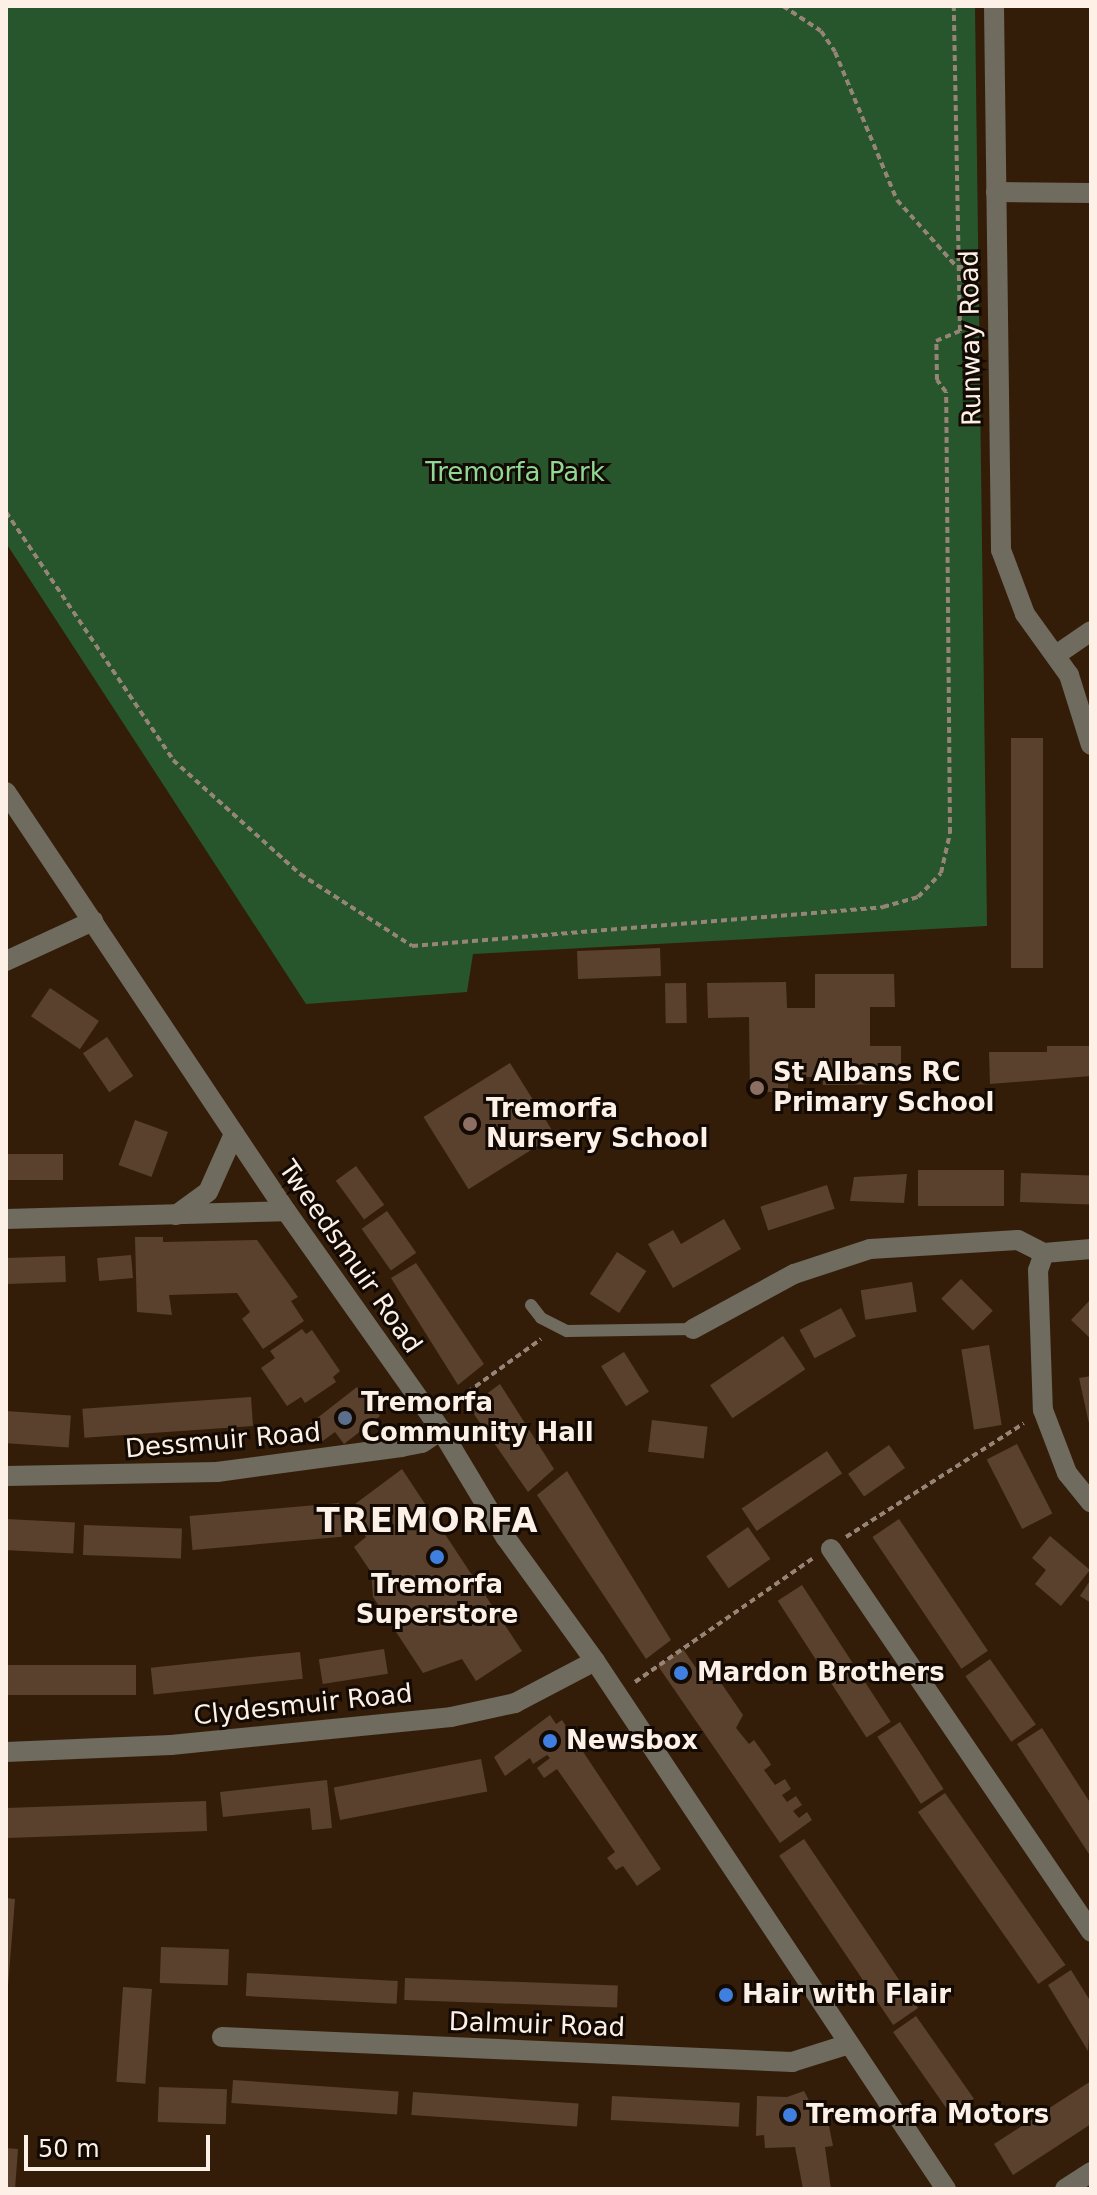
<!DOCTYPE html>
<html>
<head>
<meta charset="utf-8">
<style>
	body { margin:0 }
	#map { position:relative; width:1097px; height:2195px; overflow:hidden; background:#331d09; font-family:"DejaVu Sans",sans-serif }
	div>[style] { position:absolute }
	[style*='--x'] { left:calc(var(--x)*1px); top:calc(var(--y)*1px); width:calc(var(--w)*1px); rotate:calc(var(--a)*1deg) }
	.green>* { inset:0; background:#27552c }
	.building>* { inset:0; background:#59412d; transform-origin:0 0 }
	.path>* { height:4px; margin-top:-2px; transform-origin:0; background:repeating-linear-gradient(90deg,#968576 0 6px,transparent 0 10px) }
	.lane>* { height:12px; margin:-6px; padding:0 6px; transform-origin:6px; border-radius:6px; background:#6f6b5e }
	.street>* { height:20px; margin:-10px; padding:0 10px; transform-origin:10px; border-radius:10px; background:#6f6b5e }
	.dots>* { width:22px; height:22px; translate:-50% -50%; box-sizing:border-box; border:4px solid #130a03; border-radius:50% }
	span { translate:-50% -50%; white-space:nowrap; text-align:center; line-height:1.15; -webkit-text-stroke:6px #130a03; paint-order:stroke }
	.street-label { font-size:26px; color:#fdf0e7 }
	.park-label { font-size:26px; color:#90d895 }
	.poi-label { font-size:26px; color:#fdf0e7; font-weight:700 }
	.left { translate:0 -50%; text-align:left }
	.district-label { font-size:34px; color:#fdf0e7; font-weight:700; letter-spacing:2px }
	.frame { position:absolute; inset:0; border:8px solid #fdf0e7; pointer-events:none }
	.scale { position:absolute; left:24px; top:2135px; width:186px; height:36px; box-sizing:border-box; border:4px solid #fdf0e7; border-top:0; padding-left:10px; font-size:24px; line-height:28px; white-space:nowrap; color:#fdf0e7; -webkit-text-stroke:6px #130a03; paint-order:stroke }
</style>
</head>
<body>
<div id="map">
	<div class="green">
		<i style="clip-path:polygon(6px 6px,975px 6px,987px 926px,473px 954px,467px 992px,306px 1004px,6px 543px)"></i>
	</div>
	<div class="building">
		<i style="left:1011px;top:738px;width:32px;height:230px"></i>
		<i style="left:660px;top:948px;width:28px;height:83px;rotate:88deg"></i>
		<i style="clip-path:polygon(815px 974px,894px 974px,895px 1007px,870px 1007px,870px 1046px,901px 1046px,901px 1084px,823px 1085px,823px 1077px,788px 1077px,788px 1092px,750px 1092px,749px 1017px,708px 1018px,707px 983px,786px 982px,787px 1008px,815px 1008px)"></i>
		<i style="left:686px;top:983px;width:40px;height:21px;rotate:89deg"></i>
		<i style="left:50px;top:988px;width:59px;height:34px;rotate:34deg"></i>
		<i style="left:107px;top:1037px;width:47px;height:29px;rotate:56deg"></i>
		<i style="clip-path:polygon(1047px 1046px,1091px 1046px,1091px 1076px,990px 1084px,989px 1052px,1047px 1052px)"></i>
		<i style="left:510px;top:1063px;width:85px;height:102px;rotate:58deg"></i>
		<i style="left:135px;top:1120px;width:35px;height:48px;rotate:20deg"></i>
		<i style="left:63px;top:1154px;width:26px;height:57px;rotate:90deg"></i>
		<i style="left:356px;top:1166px;width:48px;height:25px;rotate:54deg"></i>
		<i style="left:918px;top:1170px;width:86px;height:36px"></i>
		<i style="left:1021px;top:1173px;width:70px;height:29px;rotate:2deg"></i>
		<i style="clip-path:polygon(907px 1174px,904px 1203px,850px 1201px,854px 1177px)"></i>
		<i style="left:827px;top:1185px;width:25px;height:70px;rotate:72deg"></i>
		<i style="left:387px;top:1211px;width:51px;height:31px;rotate:55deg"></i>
		<i style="clip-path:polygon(724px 1219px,741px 1249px,673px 1288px,648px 1244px,673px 1230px,681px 1244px)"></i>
		<i style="clip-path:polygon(135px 1237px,163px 1237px,163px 1242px,257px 1240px,298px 1297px,291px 1301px,304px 1321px,263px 1349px,242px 1319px,250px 1312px,237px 1293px,169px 1295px,172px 1315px,137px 1312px)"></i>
		<i style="left:617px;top:1252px;width:35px;height:50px;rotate:33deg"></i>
		<i style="left:131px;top:1255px;width:23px;height:34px;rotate:85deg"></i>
		<i style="left:65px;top:1256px;width:26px;height:59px;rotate:88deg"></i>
		<i style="clip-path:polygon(416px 1263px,484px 1364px,458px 1385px,391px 1278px)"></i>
		<i style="left:961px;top:1279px;width:45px;height:28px;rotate:45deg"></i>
		<i style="left:912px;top:1282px;width:30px;height:52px;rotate:81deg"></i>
		<i style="clip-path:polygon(1091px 1299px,1091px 1339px,1071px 1320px)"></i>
		<i style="left:841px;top:1308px;width:32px;height:47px;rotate:62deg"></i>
		<i style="clip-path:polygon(302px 1329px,306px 1334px,312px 1330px,340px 1371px,333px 1377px,336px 1382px,305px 1403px,301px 1397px,287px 1406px,261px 1368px,275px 1358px,270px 1351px)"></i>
		<i style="left:783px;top:1336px;width:40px;height:88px;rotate:56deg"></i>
		<i style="left:989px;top:1345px;width:81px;height:28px;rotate:81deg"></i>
		<i style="left:624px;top:1352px;width:47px;height:27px;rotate:58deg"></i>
		<i style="clip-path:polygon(1091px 1376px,1091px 1428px,1090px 1428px,1079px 1378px)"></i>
		<i style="clip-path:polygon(500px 1384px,554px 1469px,528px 1492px,469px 1407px)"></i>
		<i style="clip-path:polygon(357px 1387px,380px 1416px,344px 1444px,335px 1432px,320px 1443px,307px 1426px)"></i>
		<i style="left:251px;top:1397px;width:29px;height:169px;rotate:86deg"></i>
		<i style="left:6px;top:1411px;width:65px;height:32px;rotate:4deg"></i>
		<i style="left:652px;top:1420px;width:56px;height:32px;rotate:7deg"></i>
		<i style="left:1017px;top:1444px;width:78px;height:34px;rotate:63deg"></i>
		<i style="left:889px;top:1445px;width:28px;height:50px;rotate:55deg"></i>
		<i style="left:827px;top:1451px;width:27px;height:103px;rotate:56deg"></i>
		<i style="clip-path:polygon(402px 1469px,522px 1651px,476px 1681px,462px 1659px,423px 1673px,373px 1597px,371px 1572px,354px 1547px,366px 1537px,347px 1510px)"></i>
		<i style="clip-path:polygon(567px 1471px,671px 1640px,646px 1659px,537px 1495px)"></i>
		<i style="left:339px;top:1503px;width:34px;height:150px;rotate:85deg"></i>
		<i style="left:6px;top:1519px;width:69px;height:31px;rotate:3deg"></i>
		<i style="left:899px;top:1519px;width:159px;height:32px;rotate:56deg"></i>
		<i style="left:84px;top:1525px;width:98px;height:30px;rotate:2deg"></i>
		<i style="left:748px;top:1527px;width:39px;height:51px;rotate:55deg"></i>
		<i style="clip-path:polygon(1050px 1536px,1090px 1570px,1061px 1606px,1035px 1584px,1046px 1570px,1032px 1558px)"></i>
		<i style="clip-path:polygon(1091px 1579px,1091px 1603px,1080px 1596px)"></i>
		<i style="left:802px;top:1585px;width:163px;height:29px;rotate:57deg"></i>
		<i style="left:384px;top:1649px;width:25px;height:66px;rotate:81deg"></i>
		<i style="clip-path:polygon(683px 1649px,705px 1681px,715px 1674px,743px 1715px,736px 1728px,749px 1744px,754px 1740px,769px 1761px,771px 1765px,764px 1770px,775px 1785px,785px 1779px,791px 1789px,782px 1795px,787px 1802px,796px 1796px,802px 1805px,793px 1811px,799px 1818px,807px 1812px,812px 1820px,780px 1843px,658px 1666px)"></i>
		<i style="left:300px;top:1652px;width:27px;height:150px;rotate:84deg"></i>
		<i style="left:990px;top:1659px;width:80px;height:30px;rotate:55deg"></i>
		<i style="left:136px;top:1665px;width:30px;height:130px;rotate:90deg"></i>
		<i style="clip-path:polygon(550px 1715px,556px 1724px,562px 1720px,661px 1869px,637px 1886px,623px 1866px,616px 1870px,607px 1858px,615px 1852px,557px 1769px,544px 1778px,537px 1768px,550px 1758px,547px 1755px,533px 1764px,530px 1758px,505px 1776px,494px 1757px)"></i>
		<i style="left:900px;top:1722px;width:80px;height:27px;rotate:57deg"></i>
		<i style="clip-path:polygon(1042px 1728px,1091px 1804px,1091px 1857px,1017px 1744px)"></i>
		<i style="left:481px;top:1759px;width:33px;height:150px;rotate:79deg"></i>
		<i style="clip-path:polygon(327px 1780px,332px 1828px,312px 1830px,310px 1808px,223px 1817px,220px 1792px)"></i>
		<i style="left:945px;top:1793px;width:210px;height:33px;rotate:55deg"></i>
		<i style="left:206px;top:1801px;width:30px;height:200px;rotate:88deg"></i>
		<i style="left:804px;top:1839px;width:204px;height:30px;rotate:56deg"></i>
		<i style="clip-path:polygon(6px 1898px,15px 1899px,8px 1986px,6px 1986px)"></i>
		<i style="left:161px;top:1947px;width:68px;height:36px;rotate:2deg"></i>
		<i style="clip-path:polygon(1071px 1970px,1091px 2002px,1088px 2051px,1048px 1985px)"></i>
		<i style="left:247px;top:1973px;width:151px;height:23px;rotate:3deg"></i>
		<i style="left:405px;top:1978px;width:213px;height:22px;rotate:2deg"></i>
		<i style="left:123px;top:1987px;width:29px;height:95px;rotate:4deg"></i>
		<i style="left:916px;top:2016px;width:101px;height:28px;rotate:55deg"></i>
		<i style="left:233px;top:2080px;width:166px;height:23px;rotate:4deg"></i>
		<i style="clip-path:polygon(1091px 2081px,1091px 2124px,1013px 2175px,994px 2144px)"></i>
		<i style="left:159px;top:2087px;width:68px;height:35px;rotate:2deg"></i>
		<i style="clip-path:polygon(804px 2091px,811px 2104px,818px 2103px,829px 2126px,833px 2146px,825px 2147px,831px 2189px,803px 2189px,795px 2147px,765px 2148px,764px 2135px,756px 2136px,757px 2096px,787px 2097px)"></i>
		<i style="left:413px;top:2092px;width:166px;height:23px;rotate:4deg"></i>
		<i style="left:612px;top:2096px;width:128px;height:24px;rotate:3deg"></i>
		<i style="clip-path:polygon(6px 2148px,18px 2149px,15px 2189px,6px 2189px)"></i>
	</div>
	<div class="path">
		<i style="--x:783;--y:6;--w:45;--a:33.3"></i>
		<i style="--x:821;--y:31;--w:25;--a:56"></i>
		<i style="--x:835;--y:52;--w:160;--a:67.3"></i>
		<i style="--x:897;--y:200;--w:90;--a:48.2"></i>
		<i style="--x:957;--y:267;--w:20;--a:0"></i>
		<i style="--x:6;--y:512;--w:299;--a:56"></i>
		<i style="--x:173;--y:760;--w:171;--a:41.9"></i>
		<i style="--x:300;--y:874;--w:133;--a:32.7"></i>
		<i style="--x:412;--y:946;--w:473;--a:-4.7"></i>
		<i style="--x:883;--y:907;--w:36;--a:-16"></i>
		<i style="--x:918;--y:897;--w:33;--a:-46"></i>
		<i style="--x:941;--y:873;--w:41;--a:-77.3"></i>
		<i style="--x:950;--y:833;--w:441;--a:-90.5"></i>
		<i style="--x:946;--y:392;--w:15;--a:-127"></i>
		<i style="--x:937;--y:380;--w:39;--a:-91"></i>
		<i style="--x:936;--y:341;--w:26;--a:-23"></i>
		<i style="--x:960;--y:331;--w:325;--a:-91.1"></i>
		<i style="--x:451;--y:1404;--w:111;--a:-35.8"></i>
		<i style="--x:846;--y:1537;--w:211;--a:-32.6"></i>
		<i style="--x:635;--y:1682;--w:216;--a:-34.8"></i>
	</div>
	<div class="lane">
		<i style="--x:531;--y:1305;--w:16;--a:52"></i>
		<i style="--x:541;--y:1318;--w:29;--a:27"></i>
		<i style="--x:567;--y:1331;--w:126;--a:-0.9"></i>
	</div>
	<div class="street">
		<i style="--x:994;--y:6;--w:544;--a:89.26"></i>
		<i style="--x:1001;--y:550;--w:68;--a:69.4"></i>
		<i style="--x:1025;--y:614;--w:75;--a:54.2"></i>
		<i style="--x:1069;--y:675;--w:73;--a:72.6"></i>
		<i style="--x:996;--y:192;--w:95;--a:0.6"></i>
		<i style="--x:1056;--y:655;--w:42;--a:-34.4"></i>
		<i style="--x:6;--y:792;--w:504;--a:56.25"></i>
		<i style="--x:286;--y:1211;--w:268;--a:54.7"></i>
		<i style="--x:441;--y:1430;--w:126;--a:59"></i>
		<i style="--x:506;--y:1538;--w:152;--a:54.1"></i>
		<i style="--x:595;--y:1661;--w:634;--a:56.39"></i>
		<i style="--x:6;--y:961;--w:96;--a:-24.7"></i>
		<i style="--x:176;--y:1215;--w:39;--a:-36"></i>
		<i style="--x:208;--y:1192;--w:64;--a:-65.9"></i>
		<i style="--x:6;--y:1219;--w:280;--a:-1.6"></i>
		<i style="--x:1044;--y:1253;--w:18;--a:109"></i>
		<i style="--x:1038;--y:1270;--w:140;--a:88"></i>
		<i style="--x:1043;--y:1410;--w:67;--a:69.1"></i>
		<i style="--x:1067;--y:1473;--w:38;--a:51"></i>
		<i style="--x:1044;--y:1253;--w:47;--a:-4.9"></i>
		<i style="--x:693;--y:1329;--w:115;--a:-28.6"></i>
		<i style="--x:794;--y:1274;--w:80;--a:-18.2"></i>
		<i style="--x:870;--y:1249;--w:148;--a:-3.5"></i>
		<i style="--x:1018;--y:1240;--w:29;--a:27"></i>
		<i style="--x:6;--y:1476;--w:211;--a:-1.1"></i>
		<i style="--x:217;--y:1472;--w:186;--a:-7.7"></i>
		<i style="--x:401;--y:1447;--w:21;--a:-11"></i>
		<i style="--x:422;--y:1443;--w:23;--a:-34"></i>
		<i style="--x:831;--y:1549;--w:463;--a:55.8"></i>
		<i style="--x:6;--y:1752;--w:165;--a:-2.4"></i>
		<i style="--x:171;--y:1745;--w:281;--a:-5.7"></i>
		<i style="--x:451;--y:1717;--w:66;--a:-12.3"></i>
		<i style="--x:515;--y:1703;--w:90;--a:-27.7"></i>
		<i style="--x:222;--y:2037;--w:571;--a:2.51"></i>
		<i style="--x:792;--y:2062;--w:57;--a:-17.5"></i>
		<i style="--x:1065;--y:2189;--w:31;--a:-33"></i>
	</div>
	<div class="dots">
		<i style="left:757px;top:1088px;background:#8d6e63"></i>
		<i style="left:470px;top:1124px;background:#8d6e63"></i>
		<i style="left:345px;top:1418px;background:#5c6f8a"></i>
		<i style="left:437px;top:1557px;background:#3f7fe0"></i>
		<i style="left:681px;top:1673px;background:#3f7fe0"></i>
		<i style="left:550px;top:1741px;background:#3f7fe0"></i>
		<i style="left:726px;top:1995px;background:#3f7fe0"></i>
		<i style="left:790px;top:2115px;background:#3f7fe0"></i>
	</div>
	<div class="street-label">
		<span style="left:971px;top:338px;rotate:-91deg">Runway Road</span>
		<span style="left:350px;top:1257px;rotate:55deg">Tweedsmuir Road</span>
		<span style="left:223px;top:1441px;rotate:-5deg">Dessmuir Road</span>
		<span style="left:303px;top:1705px;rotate:-6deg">Clydesmuir Road</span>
		<span style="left:537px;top:2025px;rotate:2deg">Dalmuir Road</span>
	</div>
	<div class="park-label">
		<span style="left:515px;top:473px">Tremorfa Park</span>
	</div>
	<div class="poi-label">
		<span class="left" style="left:773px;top:1088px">St Albans RC<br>Primary School</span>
		<span class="left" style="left:486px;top:1124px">Tremorfa<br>Nursery School</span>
		<span class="left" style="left:361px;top:1418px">Tremorfa<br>Community Hall</span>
		<span style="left:437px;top:1600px">Tremorfa<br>Superstore</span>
		<span class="left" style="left:697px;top:1673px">Mardon Brothers</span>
		<span class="left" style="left:566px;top:1741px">Newsbox</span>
		<span class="left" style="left:742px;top:1995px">Hair with Flair</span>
		<span class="left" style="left:806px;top:2115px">Tremorfa Motors</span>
	</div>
	<div class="district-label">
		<span style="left:428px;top:1521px">TREMORFA</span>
	</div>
	<div class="frame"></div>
	<div class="scale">50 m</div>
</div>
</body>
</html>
